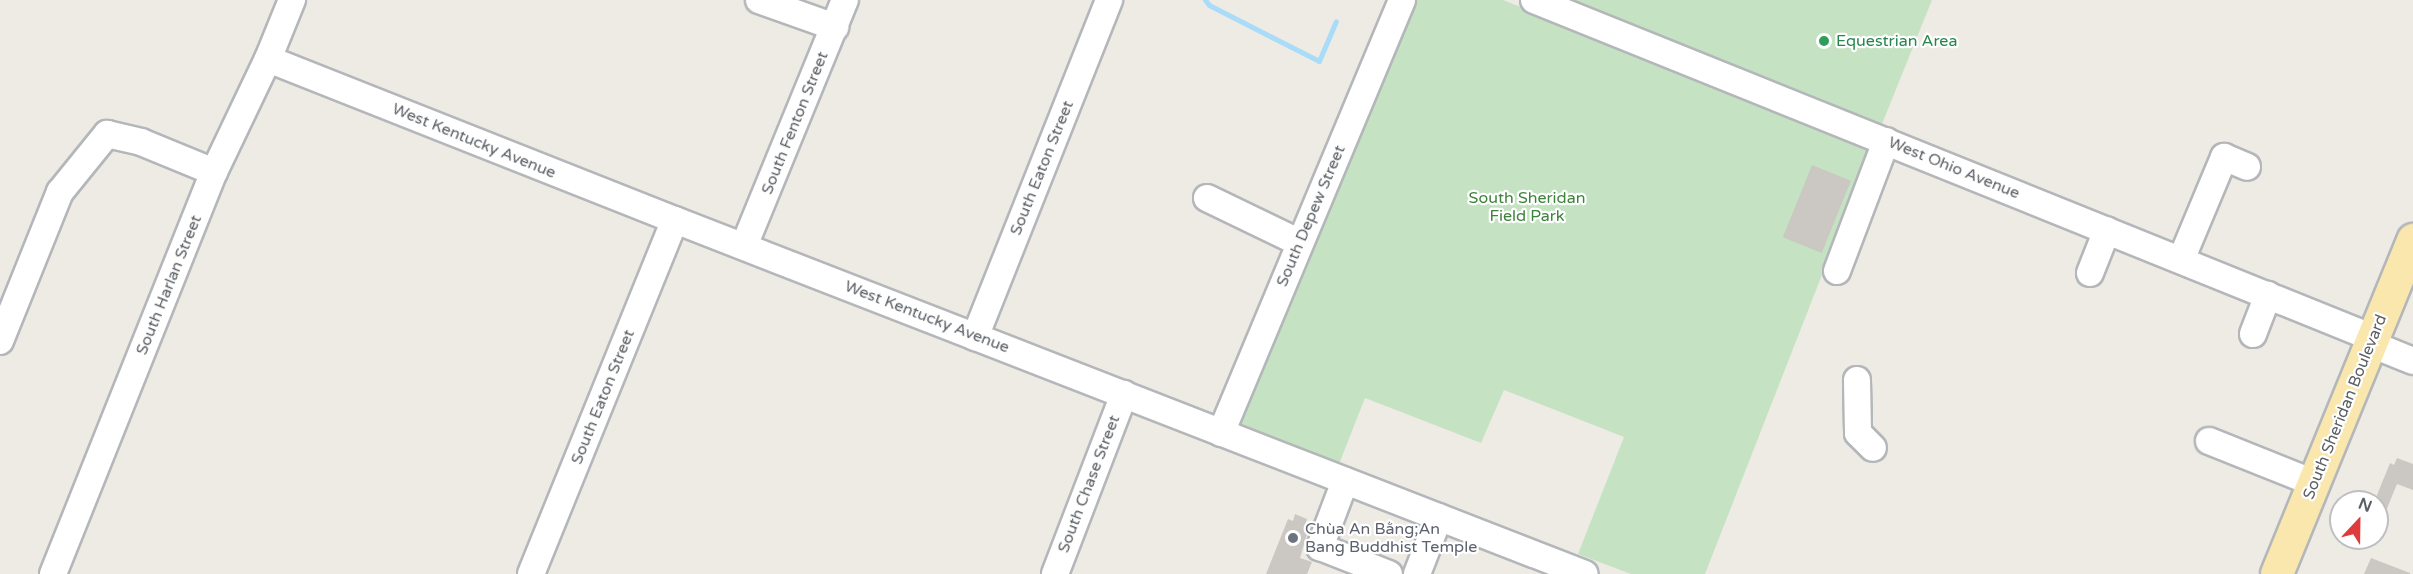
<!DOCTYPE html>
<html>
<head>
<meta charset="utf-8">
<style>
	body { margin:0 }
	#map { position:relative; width:2413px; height:574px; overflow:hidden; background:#eeebe4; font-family:"Varela Round",sans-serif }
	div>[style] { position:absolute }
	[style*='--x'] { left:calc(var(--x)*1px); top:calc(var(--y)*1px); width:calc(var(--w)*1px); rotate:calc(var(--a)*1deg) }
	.green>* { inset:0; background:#c5e3c2 }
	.stream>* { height:5px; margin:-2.5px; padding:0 2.5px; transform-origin:2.5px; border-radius:2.5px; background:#a8dcf9 }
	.building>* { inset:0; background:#cbc7c3; transform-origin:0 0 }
	.roads { filter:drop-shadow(2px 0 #b4b7ba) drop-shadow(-2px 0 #b4b7ba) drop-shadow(0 2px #b4b7ba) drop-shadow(0 -2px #b4b7ba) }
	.minor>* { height:26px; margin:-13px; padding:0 13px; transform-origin:13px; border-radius:13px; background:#fff }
	.major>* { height:32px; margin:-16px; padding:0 16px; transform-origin:16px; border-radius:16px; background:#fae7ad }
	.dots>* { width:16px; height:16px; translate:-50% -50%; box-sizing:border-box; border:3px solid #fff; border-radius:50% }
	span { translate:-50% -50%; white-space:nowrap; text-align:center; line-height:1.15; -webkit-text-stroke:4.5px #fff; paint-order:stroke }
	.leisure-label { font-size:16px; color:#27864d }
	.left { translate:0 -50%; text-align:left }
	.street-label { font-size:16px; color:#5c6064 }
	.park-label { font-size:16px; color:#3d833b }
	.worship-label { font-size:16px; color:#5b616d }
	.north { position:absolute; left:2329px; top:490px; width:60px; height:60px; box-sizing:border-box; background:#fff; border:2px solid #bebfc1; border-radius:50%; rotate:22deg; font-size:16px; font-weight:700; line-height:24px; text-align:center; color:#5c6064 }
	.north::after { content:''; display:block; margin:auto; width:21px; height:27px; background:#de3b3a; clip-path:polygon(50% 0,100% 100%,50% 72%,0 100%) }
</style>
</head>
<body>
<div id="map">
	<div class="green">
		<i style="clip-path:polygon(1415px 0,1503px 0,1872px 147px,1705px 574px,1631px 574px,1578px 554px,1624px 437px,1504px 390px,1481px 443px,1365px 398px,1339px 464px,1238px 423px)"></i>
		<i style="clip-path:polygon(1569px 0,1932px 0,1882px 124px)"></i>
	</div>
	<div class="stream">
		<i style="--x:1205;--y:0;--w:6;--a:51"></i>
		<i style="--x:1209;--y:5;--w:123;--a:27"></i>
		<i style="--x:1319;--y:61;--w:43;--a:-67"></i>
	</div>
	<div class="building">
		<i style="left:1812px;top:165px;width:42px;height:78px;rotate:22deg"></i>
		<i style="clip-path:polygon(2397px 458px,2413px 464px,2413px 490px,2397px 484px,2377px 533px,2377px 495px,2390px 463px,2394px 465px)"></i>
		<i style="clip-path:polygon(1295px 514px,1307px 519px,1305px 525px,1309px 527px,1300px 558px,1312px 562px,1307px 574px,1266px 574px,1288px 519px,1293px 521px)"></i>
		<i style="clip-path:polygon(2371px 558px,2410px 573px,2410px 574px,2364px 574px)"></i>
	</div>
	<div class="roads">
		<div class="minor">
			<i style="--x:759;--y:0;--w:81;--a:19.6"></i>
			<i style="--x:1534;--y:0;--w:905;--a:21.94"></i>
			<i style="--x:268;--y:59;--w:438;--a:21.6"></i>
			<i style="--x:675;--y:220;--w:976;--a:21.26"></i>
			<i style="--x:1207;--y:198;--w:103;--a:25.8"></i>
			<i style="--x:744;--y:246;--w:266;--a:-67.7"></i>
			<i style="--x:2181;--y:260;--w:112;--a:-67.3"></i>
			<i style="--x:2224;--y:157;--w:25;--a:23"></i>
			<i style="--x:1837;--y:271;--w:139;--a:-69.3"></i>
			<i style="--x:2090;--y:273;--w:46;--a:-68.4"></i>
			<i style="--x:2253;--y:334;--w:42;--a:-69"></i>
			<i style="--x:975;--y:337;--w:363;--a:-68.3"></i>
			<i style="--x:0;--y:341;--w:161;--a:-68.1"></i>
			<i style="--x:60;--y:192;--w:75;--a:-51"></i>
			<i style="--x:107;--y:134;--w:35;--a:13"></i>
			<i style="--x:141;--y:142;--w:79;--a:22.3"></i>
			<i style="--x:2371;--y:344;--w:45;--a:22"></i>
			<i style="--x:1857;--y:380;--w:53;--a:88.9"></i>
			<i style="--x:1858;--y:433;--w:21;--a:45"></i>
			<i style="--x:1221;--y:433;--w:469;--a:-67.3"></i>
			<i style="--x:2209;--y:441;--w:113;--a:21.8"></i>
			<i style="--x:1345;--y:481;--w:71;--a:110.7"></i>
			<i style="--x:1320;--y:547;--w:74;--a:21.4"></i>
			<i style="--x:53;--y:574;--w:433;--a:-68.2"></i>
			<i style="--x:214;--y:172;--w:125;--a:-64.5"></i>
			<i style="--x:268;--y:59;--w:64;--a:-67.9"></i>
			<i style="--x:531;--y:574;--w:382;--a:-67.9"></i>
			<i style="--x:1055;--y:574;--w:193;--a:-69"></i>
			<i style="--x:1417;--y:574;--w:61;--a:-68.9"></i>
		</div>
		<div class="major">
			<i style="--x:2277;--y:574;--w:361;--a:-67.8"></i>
		</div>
	</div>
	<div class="dots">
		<i style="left:1824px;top:41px;background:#2e9e5b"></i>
		<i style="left:1293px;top:538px;background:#6b7280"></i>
	</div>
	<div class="leisure-label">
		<span class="left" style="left:1836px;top:41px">Equestrian Area</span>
	</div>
	<div class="street-label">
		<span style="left:795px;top:123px;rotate:-68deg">South Fenton Street</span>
		<span style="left:474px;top:141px;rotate:22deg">West Kentucky Avenue</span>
		<span style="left:1042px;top:168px;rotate:-68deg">South Eaton Street</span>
		<span style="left:1954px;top:168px;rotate:22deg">West Ohio Avenue</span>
		<span style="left:1311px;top:216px;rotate:-67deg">South Depew Street</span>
		<span style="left:169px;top:285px;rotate:-68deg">South Harlan Street</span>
		<span style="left:927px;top:317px;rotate:21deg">West Kentucky Avenue</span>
		<span style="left:603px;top:397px;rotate:-68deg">South Eaton Street</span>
		<span style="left:2345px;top:407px;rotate:-68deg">South Sheridan Boulevard</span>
		<span style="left:1089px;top:484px;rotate:-69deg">South Chase Street</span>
	</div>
	<div class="park-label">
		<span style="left:1527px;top:207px">South Sheridan<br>Field Park</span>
	</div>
	<div class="worship-label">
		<span class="left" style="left:1305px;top:538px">Chùa An Bằng;An<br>Bang Buddhist Temple</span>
	</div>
	<div class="north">N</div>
</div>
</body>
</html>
